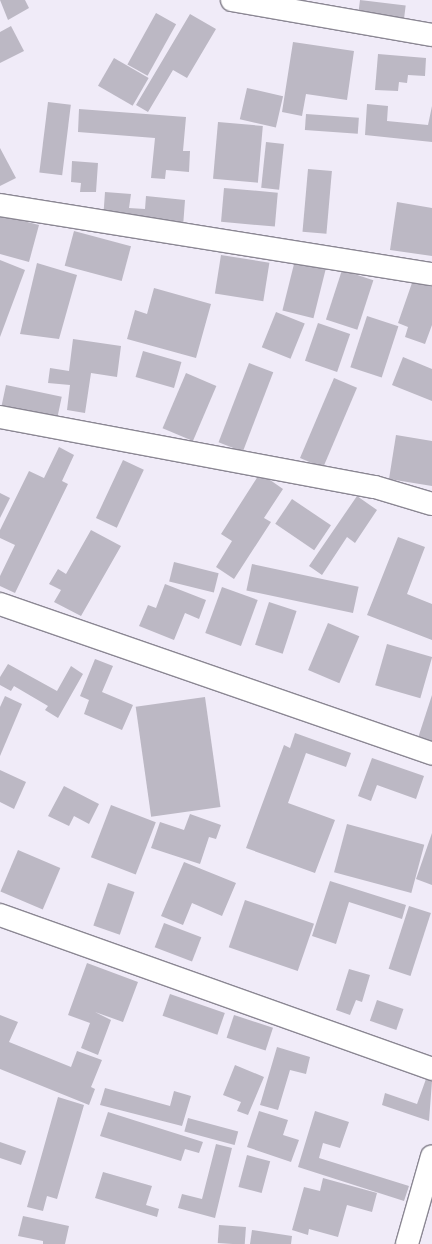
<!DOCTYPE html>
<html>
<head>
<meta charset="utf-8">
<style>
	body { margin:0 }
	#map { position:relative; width:432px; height:1244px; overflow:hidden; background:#f0ebf8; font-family:Mulish,sans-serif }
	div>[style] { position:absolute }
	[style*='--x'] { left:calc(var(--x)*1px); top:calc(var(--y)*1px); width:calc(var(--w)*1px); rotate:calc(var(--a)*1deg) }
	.building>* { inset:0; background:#bcb8c4; transform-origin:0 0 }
	.roads { filter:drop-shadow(1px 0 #8b8793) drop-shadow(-1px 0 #8b8793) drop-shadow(0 1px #8b8793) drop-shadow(0 -1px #8b8793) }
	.minor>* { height:22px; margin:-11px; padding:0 11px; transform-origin:11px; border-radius:11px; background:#fff }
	span { translate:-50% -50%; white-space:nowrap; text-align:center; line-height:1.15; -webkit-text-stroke:4.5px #fff; paint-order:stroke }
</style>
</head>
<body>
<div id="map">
	<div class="building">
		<i style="clip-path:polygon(0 0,25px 0,29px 8px,8px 20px)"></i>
		<i style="left:360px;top:0;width:46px;height:16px;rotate:7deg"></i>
		<i style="left:156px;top:13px;width:23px;height:59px;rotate:29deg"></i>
		<i style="clip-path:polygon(190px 14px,216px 29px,187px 78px,173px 70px,148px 112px,136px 105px)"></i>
		<i style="clip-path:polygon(11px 26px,24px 51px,0 63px,0 32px)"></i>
		<i style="clip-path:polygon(293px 42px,354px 51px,347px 100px,306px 94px,302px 116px,282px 112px)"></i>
		<i style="clip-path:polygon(378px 54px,426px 58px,425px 76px,408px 75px,407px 83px,399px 82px,398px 91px,375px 90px)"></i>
		<i style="left:114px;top:58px;width:40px;height:32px;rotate:30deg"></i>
		<i style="left:247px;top:88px;width:37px;height:32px;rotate:13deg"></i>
		<i style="left:48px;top:102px;width:23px;height:71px;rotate:7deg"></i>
		<i style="clip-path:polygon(367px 104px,388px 106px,387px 121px,428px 125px,432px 106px,432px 142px,365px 135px)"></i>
		<i style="clip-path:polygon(79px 109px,186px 117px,183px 151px,190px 151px,189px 172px,166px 170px,165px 179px,151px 178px,155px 138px,78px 132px)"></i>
		<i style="left:306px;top:114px;width:53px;height:16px;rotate:4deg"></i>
		<i style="left:218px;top:122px;width:45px;height:57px;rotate:5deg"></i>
		<i style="left:266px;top:142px;width:18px;height:46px;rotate:6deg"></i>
		<i style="clip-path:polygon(0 148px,16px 178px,0 186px)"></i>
		<i style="clip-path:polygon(72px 161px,98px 163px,96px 192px,80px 192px,81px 183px,71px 182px)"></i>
		<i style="left:308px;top:169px;width:24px;height:63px;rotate:5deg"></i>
		<i style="left:224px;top:188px;width:54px;height:34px;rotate:5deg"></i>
		<i style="clip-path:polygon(105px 192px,131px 194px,129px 208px,145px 209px,146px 196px,185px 200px,183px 227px,103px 220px)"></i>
		<i style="clip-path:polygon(397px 202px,432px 208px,432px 256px,390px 250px)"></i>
		<i style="clip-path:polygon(0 215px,39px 225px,29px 262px,0 254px)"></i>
		<i style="left:74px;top:231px;width:59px;height:36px;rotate:15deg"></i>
		<i style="left:221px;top:255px;width:49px;height:39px;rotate:9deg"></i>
		<i style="clip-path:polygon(0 260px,25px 270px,0 337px)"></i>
		<i style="left:295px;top:260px;width:32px;height:52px;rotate:14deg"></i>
		<i style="clip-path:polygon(37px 263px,77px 275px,59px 339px,20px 334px)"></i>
		<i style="left:342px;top:270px;width:33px;height:52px;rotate:18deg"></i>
		<i style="clip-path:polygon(413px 280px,432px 287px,432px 325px,425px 344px,405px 337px,408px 327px,398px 323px)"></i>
		<i style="clip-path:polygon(154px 288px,211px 304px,196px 358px,127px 339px,135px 310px,147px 314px)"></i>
		<i style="left:276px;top:312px;width:31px;height:38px;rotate:22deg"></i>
		<i style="left:367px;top:316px;width:33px;height:54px;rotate:18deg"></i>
		<i style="left:318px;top:323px;width:34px;height:40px;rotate:19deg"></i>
		<i style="clip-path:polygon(73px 339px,121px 346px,117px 377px,91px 373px,85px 413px,67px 410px,70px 385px,48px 383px,50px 368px,69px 371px)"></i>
		<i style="left:143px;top:351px;width:40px;height:27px;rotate:16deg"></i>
		<i style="clip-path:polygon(403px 357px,432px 369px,432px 401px,392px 385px)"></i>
		<i style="left:249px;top:363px;width:26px;height:85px;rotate:21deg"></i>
		<i style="left:186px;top:373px;width:33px;height:60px;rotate:23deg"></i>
		<i style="left:334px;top:378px;width:25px;height:87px;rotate:23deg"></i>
		<i style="left:6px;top:385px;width:57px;height:27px;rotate:12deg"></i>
		<i style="clip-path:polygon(396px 435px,432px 441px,432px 486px,389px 479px)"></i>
		<i style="clip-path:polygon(59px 447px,74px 455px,62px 481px,68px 484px,15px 593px,0 586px,0 576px,15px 545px,0 538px,0 530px,29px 471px,44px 478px)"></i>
		<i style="left:123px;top:460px;width:23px;height:64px;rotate:25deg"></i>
		<i style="clip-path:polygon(260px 473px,283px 489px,264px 518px,271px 522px,234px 579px,216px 567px,232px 541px,221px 534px)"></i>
		<i style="clip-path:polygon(0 493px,10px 498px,0 518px)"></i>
		<i style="clip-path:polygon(357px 496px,377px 510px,355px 543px,347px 537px,322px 575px,309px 566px)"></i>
		<i style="left:292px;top:499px;width:47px;height:30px;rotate:34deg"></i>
		<i style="clip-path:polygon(91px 530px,121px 546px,81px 616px,54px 602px,61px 590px,49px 584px,58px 569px,66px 574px)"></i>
		<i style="clip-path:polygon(398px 537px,425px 547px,407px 594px,432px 604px,432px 640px,367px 615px)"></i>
		<i style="left:174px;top:562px;width:46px;height:20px;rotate:14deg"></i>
		<i style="left:252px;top:564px;width:109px;height:27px;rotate:12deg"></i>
		<i style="clip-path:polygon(165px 584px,206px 600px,199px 619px,185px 613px,174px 640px,139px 626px,148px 605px,156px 608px)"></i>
		<i style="left:222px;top:587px;width:38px;height:49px;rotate:20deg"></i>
		<i style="left:269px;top:602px;width:29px;height:45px;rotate:18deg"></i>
		<i style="left:328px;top:623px;width:34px;height:51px;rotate:23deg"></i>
		<i style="left:387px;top:644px;width:47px;height:43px;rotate:16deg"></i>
		<i style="clip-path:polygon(95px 659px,113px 666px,102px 692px,133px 705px,122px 730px,84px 714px,89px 700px,80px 696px)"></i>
		<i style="clip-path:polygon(8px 664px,57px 691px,71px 666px,83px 674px,58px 718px,45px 710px,48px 706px,14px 686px,11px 691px,0 685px,0 677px)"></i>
		<i style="clip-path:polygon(432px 695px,432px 743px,418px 738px)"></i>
		<i style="clip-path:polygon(5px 696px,22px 704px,0 756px,0 707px)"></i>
		<i style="left:205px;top:697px;width:111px;height:70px;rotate:82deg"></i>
		<i style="clip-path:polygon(295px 733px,351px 753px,346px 767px,306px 753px,288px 803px,335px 820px,315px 873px,246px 848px,284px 745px,290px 748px)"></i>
		<i style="clip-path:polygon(372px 758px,424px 776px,416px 799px,377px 785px,371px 801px,358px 796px)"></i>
		<i style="clip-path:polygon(0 770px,26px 782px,14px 809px,0 802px)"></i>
		<i style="clip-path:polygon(64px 786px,99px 804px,89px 824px,74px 816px,69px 826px,48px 816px)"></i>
		<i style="left:111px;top:805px;width:48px;height:56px;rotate:21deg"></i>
		<i style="clip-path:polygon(190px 814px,221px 825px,216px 839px,209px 837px,200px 864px,151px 848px,160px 822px,184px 830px)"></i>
		<i style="left:347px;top:824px;width:80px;height:50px;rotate:15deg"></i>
		<i style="clip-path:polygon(432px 833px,432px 885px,416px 879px)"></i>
		<i style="left:18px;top:850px;width:46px;height:45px;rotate:23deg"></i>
		<i style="clip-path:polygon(184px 862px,236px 883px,222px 916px,192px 903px,183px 925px,161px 916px)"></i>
		<i style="clip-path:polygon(330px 881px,406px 905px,402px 919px,349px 902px,336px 944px,312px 936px)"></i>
		<i style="left:108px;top:883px;width:28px;height:45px;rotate:19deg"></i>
		<i style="left:245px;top:900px;width:73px;height:50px;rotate:19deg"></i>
		<i style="left:409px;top:906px;width:23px;height:66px;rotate:18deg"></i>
		<i style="left:164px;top:923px;width:40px;height:26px;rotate:21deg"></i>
		<i style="clip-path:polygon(87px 963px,138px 982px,123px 1022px,95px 1012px,111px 1020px,98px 1055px,81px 1048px,90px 1023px,68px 1015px)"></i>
		<i style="clip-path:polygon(349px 969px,370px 975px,362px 1002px,356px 1000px,350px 1015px,336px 1010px)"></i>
		<i style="left:170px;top:994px;width:58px;height:23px;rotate:19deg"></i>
		<i style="left:377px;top:1000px;width:28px;height:22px;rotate:19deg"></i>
		<i style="clip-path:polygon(0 1015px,18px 1022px,9px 1042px,71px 1067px,77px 1051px,102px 1060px,91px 1087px,95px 1089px,89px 1105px,0 1069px)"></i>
		<i style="left:234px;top:1015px;width:41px;height:24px;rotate:18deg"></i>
		<i style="clip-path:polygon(277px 1047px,310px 1057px,306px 1074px,290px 1070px,278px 1110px,260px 1105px)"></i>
		<i style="clip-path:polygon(235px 1065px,264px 1077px,248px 1115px,237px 1111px,241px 1102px,223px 1095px)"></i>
		<i style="clip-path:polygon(426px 1079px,432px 1081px,429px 1121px,382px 1105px,385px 1093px,417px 1104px)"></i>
		<i style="clip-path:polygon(105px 1088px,170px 1106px,174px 1091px,191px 1096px,182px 1126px,100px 1105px)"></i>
		<i style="clip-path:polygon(58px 1097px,84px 1105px,57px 1199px,47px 1196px,43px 1211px,27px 1207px)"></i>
		<i style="clip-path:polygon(259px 1111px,288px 1120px,283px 1135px,299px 1140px,291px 1162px,247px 1147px)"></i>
		<i style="clip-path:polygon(315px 1111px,349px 1122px,340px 1148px,323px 1143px,319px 1158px,409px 1186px,404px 1201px,298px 1167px)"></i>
		<i style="clip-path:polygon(108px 1112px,203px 1142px,199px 1153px,185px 1149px,181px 1161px,100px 1136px)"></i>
		<i style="left:188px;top:1118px;width:52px;height:14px;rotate:15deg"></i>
		<i style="clip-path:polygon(0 1142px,26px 1151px,21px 1165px,0 1158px)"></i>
		<i style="clip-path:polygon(216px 1144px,232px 1148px,215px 1218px,178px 1208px,182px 1194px,202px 1199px)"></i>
		<i style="left:247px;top:1155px;width:24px;height:33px;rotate:15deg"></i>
		<i style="clip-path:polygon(103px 1172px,152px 1186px,146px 1205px,159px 1209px,157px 1217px,95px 1198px)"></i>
		<i style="clip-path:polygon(323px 1178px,377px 1193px,372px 1212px,347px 1205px,338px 1237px,309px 1229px,308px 1235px,292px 1230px,304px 1187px,320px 1191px)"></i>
		<i style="clip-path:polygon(23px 1216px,69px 1226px,65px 1244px,43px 1244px,43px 1241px,18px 1236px)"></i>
		<i style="left:219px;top:1225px;width:27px;height:18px;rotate:4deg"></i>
		<i style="clip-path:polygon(252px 1230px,292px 1236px,291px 1244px,250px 1244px)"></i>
	</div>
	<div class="roads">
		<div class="minor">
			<i style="--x:232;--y:0;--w:203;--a:9.9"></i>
			<i style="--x:0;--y:205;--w:437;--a:9.1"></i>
			<i style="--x:0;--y:417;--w:381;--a:10.6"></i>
			<i style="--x:375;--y:487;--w:59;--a:16.6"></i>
			<i style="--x:0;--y:604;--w:457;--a:19.1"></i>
			<i style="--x:0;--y:915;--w:459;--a:19.6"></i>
			<i style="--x:407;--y:1244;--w:91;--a:-74.1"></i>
		</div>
	</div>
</div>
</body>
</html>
